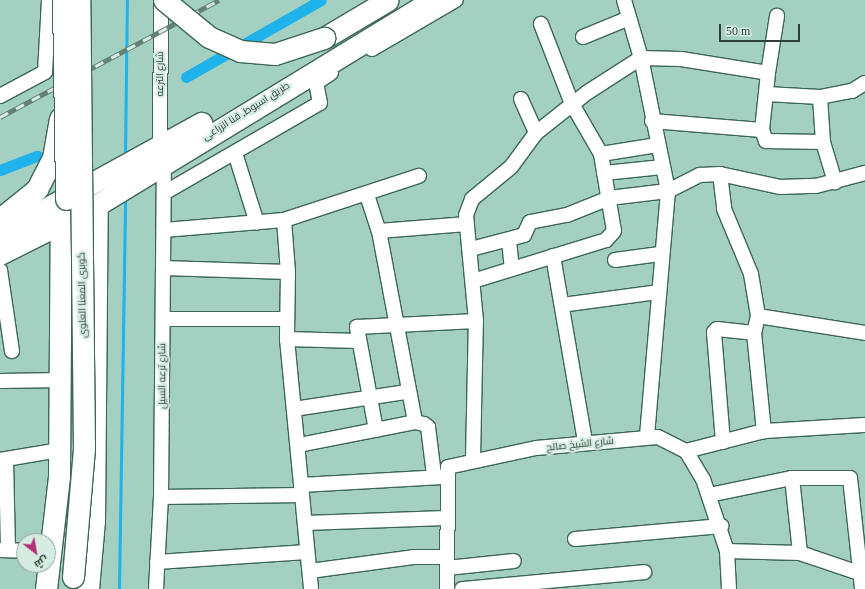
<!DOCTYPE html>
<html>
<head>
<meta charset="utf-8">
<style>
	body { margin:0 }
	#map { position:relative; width:865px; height:589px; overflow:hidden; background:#a4d0c1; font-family:"Times New Roman",Cairo,serif }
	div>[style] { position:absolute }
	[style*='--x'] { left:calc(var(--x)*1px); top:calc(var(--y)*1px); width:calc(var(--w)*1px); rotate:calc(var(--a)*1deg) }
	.stream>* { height:3px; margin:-1.5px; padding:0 1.5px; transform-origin:1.5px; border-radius:1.5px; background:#1fb2eb }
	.canal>* { height:11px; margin:-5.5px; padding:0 5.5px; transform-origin:5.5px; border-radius:5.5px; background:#1fb2eb }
	.roads { filter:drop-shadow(1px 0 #3d6659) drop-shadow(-1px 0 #3d6659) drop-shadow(0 1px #3d6659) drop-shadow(0 -1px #3d6659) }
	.minor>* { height:14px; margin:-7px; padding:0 7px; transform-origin:7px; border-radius:7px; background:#fff }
	.highway>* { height:21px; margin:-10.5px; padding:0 10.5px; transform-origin:10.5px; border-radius:10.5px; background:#fff }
	.rail>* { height:4.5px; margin-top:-2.25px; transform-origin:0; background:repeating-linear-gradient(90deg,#d6ece3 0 9px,#638277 0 18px); box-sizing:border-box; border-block:1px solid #638277 }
	.bridges { filter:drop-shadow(1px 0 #3d6659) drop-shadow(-1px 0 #3d6659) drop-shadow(0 1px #3d6659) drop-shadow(0 -1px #3d6659) }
	.highway-bridge>* { height:21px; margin:-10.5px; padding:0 10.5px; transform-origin:10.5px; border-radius:10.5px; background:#fff }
	span { translate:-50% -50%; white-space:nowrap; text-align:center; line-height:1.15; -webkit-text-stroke:4px #d6ece3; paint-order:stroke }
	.street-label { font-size:10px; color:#2c3f38 }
	.north { position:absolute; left:16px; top:533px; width:40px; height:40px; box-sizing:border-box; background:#d6ece3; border:1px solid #92a79f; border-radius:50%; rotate:149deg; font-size:11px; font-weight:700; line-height:16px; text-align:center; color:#2c3f38 }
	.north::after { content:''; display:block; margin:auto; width:14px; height:18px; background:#b33077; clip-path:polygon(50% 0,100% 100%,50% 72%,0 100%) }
	.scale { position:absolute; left:719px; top:24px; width:81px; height:18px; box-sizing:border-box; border:2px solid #2c3f38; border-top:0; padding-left:5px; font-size:12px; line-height:14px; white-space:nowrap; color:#2c3f38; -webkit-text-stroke:3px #d6ece3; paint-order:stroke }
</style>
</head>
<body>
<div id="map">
	<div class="stream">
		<i style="--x:125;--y:155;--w:155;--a:-89.3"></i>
		<i style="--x:119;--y:589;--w:392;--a:-89.1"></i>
	</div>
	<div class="canal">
		<i style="--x:186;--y:77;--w:155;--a:-29.7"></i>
		<i style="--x:0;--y:170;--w:40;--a:-21"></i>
	</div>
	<div class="roads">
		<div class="minor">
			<i style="--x:624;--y:0;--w:60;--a:73.7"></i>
			<i style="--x:641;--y:58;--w:136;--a:78.5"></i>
			<i style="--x:668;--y:191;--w:247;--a:94.9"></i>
			<i style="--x:583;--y:37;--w:50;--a:-22.4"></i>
			<i style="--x:372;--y:49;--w:97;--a:-30.3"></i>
			<i style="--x:768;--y:73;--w:57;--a:96"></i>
			<i style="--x:762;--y:130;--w:12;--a:70"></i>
			<i style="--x:766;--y:141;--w:57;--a:1"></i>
			<i style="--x:766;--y:94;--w:54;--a:3.2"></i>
			<i style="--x:820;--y:97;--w:33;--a:-11"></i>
			<i style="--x:852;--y:91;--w:15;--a:-32"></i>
			<i style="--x:0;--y:96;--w:51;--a:-28.1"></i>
			<i style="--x:45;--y:72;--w:72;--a:-86.8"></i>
			<i style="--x:820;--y:97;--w:45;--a:86.2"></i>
			<i style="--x:823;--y:142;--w:42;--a:73.3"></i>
			<i style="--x:521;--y:99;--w:37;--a:66"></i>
			<i style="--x:652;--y:121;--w:110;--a:4.7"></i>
			<i style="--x:160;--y:147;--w:147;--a:-89.6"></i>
			<i style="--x:235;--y:153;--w:73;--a:72.6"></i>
			<i style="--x:601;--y:154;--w:57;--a:-9.1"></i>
			<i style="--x:604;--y:173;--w:59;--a:-5.8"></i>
			<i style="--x:720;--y:174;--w:35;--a:83"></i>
			<i style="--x:724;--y:209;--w:70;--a:67.4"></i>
			<i style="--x:751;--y:274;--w:43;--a:80.5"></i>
			<i style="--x:758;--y:316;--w:17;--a:103"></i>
			<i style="--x:754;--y:333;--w:99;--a:84.2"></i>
			<i style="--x:164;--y:193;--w:180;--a:-30"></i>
			<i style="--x:320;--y:103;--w:20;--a:-101"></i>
			<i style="--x:316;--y:83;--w:18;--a:-34"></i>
			<i style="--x:367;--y:195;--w:38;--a:72"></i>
			<i style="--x:379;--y:231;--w:194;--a:79.3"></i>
			<i style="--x:284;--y:220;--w:52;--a:85.6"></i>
			<i style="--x:288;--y:272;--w:67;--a:90.9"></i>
			<i style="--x:287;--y:339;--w:251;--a:84.5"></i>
			<i style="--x:164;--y:230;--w:120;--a:-4.8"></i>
			<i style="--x:284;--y:220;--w:142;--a:-18.1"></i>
			<i style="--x:379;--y:231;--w:88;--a:-4.5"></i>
			<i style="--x:509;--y:241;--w:28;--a:84"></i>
			<i style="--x:471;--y:249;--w:55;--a:-14.8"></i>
			<i style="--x:524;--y:235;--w:14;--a:-65"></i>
			<i style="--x:530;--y:222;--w:38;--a:-11"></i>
			<i style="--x:567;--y:215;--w:45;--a:-22"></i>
			<i style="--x:609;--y:198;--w:59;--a:-6.8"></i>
			<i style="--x:668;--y:191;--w:36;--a:-27"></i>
			<i style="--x:700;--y:175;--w:20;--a:-3"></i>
			<i style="--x:720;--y:174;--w:61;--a:12.2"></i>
			<i style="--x:780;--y:187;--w:36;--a:-2"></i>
			<i style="--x:816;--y:186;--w:51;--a:-14.9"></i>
			<i style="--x:553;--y:256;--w:189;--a:80.2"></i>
			<i style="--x:615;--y:260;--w:45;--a:-7.6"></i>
			<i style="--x:163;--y:268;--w:125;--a:1.8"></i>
			<i style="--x:0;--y:270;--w:82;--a:81.6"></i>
			<i style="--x:473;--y:281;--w:139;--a:-17.1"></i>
			<i style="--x:606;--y:240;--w:12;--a:-48"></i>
			<i style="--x:614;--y:231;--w:78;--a:-99.6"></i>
			<i style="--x:601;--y:154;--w:58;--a:-120.1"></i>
			<i style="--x:572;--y:104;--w:86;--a:-111.2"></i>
			<i style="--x:562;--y:305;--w:97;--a:-7.7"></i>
			<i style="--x:758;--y:316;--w:108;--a:9"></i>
			<i style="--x:163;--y:319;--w:124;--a:0"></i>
			<i style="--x:287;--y:339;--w:71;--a:1.6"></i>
			<i style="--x:0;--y:381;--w:62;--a:-0.9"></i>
			<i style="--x:294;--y:409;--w:114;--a:-8.6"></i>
			<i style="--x:376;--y:430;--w:105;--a:-100.5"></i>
			<i style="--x:357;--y:327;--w:119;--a:-2.9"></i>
			<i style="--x:723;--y:442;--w:110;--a:-94.7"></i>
			<i style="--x:714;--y:332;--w:4;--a:-45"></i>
			<i style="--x:717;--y:329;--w:37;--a:6"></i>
			<i style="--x:299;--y:445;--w:118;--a:-11.2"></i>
			<i style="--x:415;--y:422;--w:9;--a:13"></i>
			<i style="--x:424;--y:424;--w:5;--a:37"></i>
			<i style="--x:428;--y:427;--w:48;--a:82.9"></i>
			<i style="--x:686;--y:451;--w:81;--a:-14.4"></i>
			<i style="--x:764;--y:431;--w:101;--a:-3.4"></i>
			<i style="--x:473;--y:459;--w:138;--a:-88.8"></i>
			<i style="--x:476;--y:321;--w:106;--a:-95.4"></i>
			<i style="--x:466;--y:215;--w:17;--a:-69"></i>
			<i style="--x:472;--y:199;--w:50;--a:-39.4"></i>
			<i style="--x:511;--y:167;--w:42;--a:-53.7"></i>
			<i style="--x:536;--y:133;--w:66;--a:-38.3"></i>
			<i style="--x:588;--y:92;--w:63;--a:-32.7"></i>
			<i style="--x:641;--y:58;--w:40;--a:1.4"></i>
			<i style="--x:681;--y:59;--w:88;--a:9.1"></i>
			<i style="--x:768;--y:73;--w:58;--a:-81"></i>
			<i style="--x:0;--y:460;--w:61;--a:-9.5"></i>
			<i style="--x:6;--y:460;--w:90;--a:88.7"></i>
			<i style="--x:792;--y:478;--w:75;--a:83.9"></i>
			<i style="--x:301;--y:485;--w:142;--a:-3.2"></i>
			<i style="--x:709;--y:495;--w:85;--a:-11.6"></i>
			<i style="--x:792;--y:478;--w:58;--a:0"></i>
			<i style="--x:850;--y:478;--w:112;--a:83.8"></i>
			<i style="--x:161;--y:497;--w:141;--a:-0.8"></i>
			<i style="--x:305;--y:523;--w:141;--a:-2"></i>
			<i style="--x:575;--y:539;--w:147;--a:-5.1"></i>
			<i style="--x:0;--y:550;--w:24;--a:2"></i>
			<i style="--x:727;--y:551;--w:73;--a:1.6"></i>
			<i style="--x:800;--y:553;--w:69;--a:18.7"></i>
			<i style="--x:157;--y:562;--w:150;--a:-3.8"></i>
			<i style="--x:447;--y:568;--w:67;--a:-6"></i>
			<i style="--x:310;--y:571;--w:104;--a:-7.7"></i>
			<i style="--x:413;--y:557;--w:34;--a:0"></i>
			<i style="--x:156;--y:589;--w:92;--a:-86.9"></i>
			<i style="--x:161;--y:497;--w:334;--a:-89.5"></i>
			<i style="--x:447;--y:589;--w:122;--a:-89.5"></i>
			<i style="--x:448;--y:467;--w:90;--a:-12.2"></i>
			<i style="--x:536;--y:448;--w:122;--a:-5.2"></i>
			<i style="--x:658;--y:437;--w:31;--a:27"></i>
			<i style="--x:686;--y:451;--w:33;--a:59"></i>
			<i style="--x:703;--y:479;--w:76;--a:71.6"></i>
			<i style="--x:727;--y:551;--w:38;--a:87"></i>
			<i style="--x:462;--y:589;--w:183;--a:-5.3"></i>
		</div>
		<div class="highway">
			<i style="--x:324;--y:38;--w:74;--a:-30.7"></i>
			<i style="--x:0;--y:219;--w:48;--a:-39"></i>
			<i style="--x:37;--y:189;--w:35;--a:-63"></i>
			<i style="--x:53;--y:158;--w:40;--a:-80"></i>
			<i style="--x:0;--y:234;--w:230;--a:-28.9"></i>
			<i style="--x:0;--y:254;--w:109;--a:-26.8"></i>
			<i style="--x:97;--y:205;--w:394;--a:-31.4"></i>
			<i style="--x:46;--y:589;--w:114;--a:-83.4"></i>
			<i style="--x:59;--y:476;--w:262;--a:-89.6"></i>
			<i style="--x:88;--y:589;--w:68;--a:-85"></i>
			<i style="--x:94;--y:521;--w:316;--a:-89.5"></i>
		</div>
	</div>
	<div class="rail">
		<i style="--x:0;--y:117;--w:248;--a:-28.1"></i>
	</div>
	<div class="bridges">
		<div class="highway-bridge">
			<i style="--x:63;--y:0;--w:199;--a:89.1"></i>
			<i style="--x:164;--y:0;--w:58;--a:39.4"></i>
			<i style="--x:209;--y:37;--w:34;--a:24"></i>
			<i style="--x:240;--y:51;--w:35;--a:5"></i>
			<i style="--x:275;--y:54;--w:52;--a:-18.1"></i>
			<i style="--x:73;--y:577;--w:129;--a:-85.1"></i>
			<i style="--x:84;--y:448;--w:448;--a:-90.6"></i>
		</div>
	</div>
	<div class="street-label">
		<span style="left:160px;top:74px;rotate:-90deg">شارع الترعه</span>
		<span style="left:246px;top:111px;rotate:-32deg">طريق اسيوط, قنا الزراعى</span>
		<span style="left:82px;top:295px;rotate:-91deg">كوبرى المعنا العلوى</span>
		<span style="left:162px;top:376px;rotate:-90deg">شارع ترعه السيل</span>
		<span style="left:580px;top:444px;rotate:-6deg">شارع الشيخ صالح</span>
	</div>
	<div class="north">ش</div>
	<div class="scale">50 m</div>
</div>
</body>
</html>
